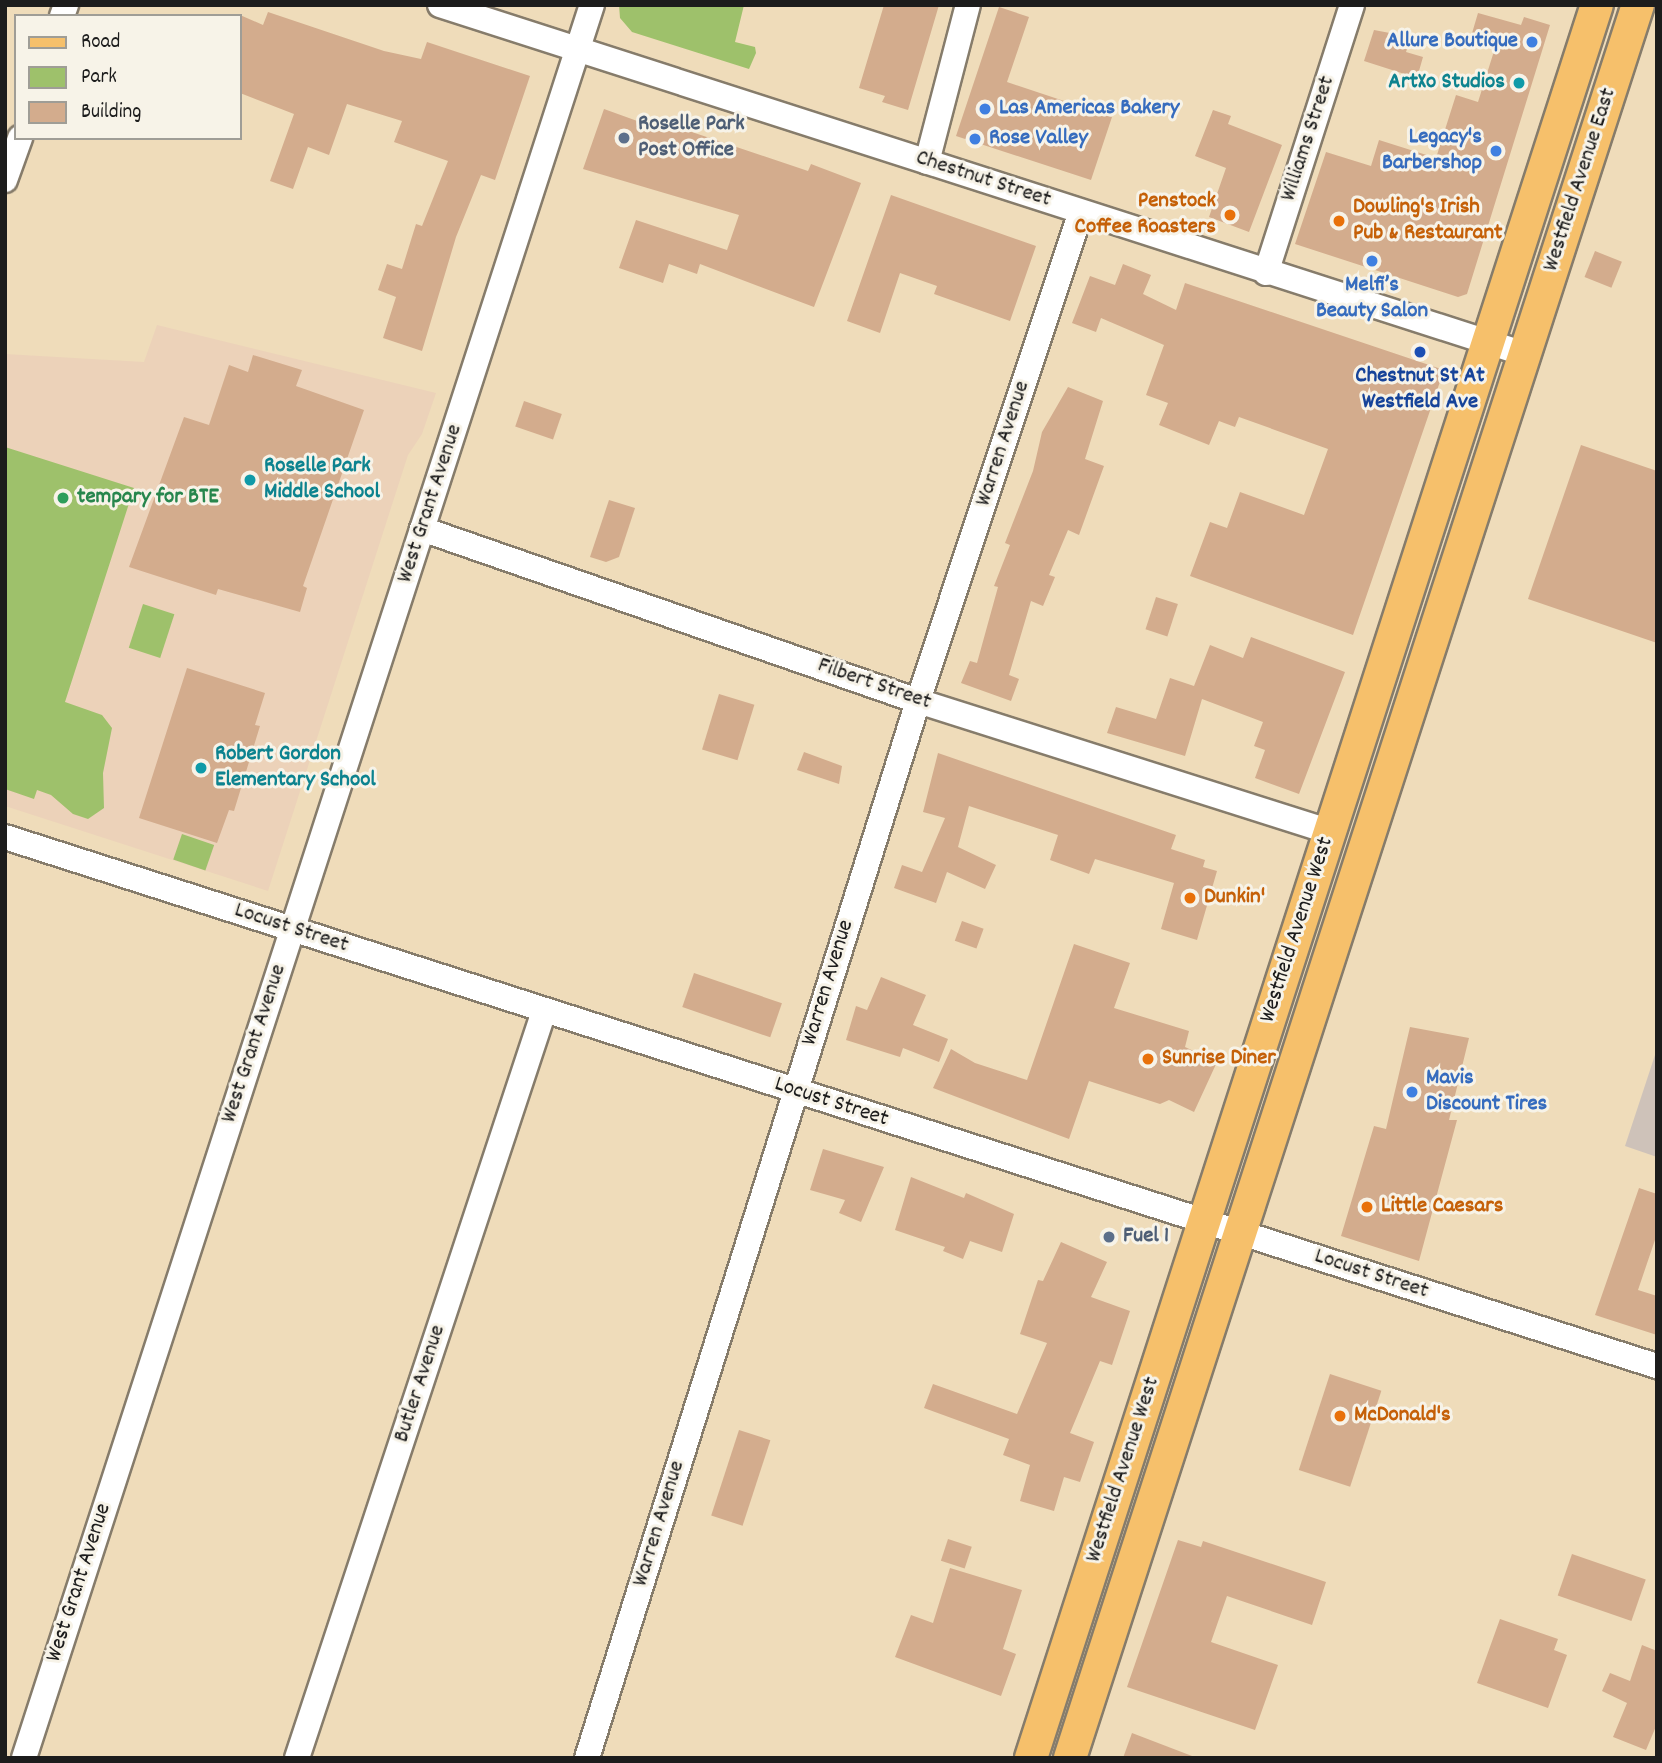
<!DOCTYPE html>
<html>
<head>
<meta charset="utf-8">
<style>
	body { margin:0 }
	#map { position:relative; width:1662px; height:1763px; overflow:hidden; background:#efdcba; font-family:Dekko,sans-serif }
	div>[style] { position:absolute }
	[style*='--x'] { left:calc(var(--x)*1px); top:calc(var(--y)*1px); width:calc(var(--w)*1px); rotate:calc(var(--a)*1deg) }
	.built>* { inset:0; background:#ecd2b9 }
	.industrial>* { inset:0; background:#cec2b9 }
	.green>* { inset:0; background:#9ec16b; transform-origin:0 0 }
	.building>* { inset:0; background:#d3ac8d; transform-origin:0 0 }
	.roads { filter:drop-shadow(2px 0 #867c6b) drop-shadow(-2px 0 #867c6b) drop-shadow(0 2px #867c6b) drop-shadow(0 -2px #867c6b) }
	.minor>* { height:24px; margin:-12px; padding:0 12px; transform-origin:12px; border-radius:12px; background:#fff }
	.major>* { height:32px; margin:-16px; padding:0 16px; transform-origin:16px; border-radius:16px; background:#f6c06b }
	.dots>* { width:19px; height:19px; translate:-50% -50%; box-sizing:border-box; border:4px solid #f7f3e8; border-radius:50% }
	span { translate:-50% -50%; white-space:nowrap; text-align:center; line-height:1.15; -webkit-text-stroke:6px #f7f3e8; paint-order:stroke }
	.shop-label { font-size:23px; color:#366cbe; font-weight:700 }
	.right { translate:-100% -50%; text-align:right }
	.left { translate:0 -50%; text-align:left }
	.culture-label { font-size:23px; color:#0d838f; font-weight:700 }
	.service-label { font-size:23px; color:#4e5e75; font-weight:700 }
	.street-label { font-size:23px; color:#1c1c1c }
	.food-label { font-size:23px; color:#c56008; font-weight:700 }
	.transit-label { font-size:23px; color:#164399; font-weight:700 }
	.leisure-label { font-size:23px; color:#27864d; font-weight:700 }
	.frame { position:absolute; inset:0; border:7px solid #1c1c1c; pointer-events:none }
	.legend { position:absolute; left:14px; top:14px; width:228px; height:126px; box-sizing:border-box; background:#f7f3e8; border:2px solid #9f9d96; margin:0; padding:9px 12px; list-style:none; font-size:21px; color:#1c1c1c }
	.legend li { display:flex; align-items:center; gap:14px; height:35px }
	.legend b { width:35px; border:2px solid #9f9d96 }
</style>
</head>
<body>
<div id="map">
	<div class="built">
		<i style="clip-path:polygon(157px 325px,436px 393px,422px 434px,408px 455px,268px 891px,5px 806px,5px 354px,144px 362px)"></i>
	</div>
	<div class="industrial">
		<i style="clip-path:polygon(1657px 1049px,1657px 1157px,1625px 1146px)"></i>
	</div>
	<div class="green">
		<i style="clip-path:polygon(619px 5px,744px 5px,735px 42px,755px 47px,756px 53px,749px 69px,632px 32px,620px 18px)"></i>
		<i style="clip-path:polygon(5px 447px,134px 488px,65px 702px,102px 715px,112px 728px,103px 773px,104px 808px,88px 819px,73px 814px,51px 795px,37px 790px,34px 799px,5px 789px)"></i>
		<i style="left:143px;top:604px;width:33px;height:46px;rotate:18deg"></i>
		<i style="left:182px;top:834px;width:34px;height:27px;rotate:19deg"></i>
	</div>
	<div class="building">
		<i style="clip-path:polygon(884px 5px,939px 5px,908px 110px,882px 102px,885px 96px,859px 88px)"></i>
		<i style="clip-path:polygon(999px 7px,1029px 17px,1007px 82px,1112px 117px,1091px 180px,956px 136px)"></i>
		<i style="clip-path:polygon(268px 12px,384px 51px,421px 59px,427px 42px,530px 76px,495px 180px,481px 175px,456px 237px,422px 351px,383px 338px,396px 297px,378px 290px,387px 264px,402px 269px,416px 224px,422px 226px,448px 161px,394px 142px,402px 121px,347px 104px,329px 155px,308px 147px,293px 189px,270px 181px,294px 114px,240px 93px,240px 15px,263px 25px)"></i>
		<i style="clip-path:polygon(1478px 13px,1521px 25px,1524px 17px,1550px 25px,1467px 294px,1458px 297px,1295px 244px,1326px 152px,1371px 166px,1379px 140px,1436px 158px,1456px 95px,1478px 102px,1495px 48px,1470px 40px)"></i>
		<i style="clip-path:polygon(1374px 30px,1411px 37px,1406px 52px,1423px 57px,1417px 78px,1364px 61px)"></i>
		<i style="clip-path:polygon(604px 109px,665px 131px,668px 124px,808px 171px,811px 164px,861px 183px,814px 307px,700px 264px,697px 274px,669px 264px,663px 283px,619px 268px,636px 220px,727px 250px,739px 215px,583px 169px)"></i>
		<i style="clip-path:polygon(1213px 110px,1231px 116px,1228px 124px,1282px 145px,1249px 232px,1209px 217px,1226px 168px,1195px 156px)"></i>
		<i style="clip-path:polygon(891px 195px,1036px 246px,1010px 321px,934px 294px,937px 286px,900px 273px,880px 333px,847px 321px)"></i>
		<i style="left:1595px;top:251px;width:29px;height:28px;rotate:22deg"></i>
		<i style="clip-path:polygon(1123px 264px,1151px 275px,1143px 294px,1176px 310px,1185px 283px,1444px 370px,1353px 635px,1190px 576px,1210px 522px,1227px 528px,1240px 492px,1304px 515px,1328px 449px,1239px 417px,1235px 427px,1219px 421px,1209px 445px,1159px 425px,1168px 403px,1146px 395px,1164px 345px,1101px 318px,1096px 332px,1072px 323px,1090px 276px,1115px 285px)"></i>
		<i style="clip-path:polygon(253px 355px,302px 370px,296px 386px,364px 410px,303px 586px,307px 588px,300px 612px,218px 589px,216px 595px,129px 567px,184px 417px,209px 425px,229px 365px,248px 372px)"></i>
		<i style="clip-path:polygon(1068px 387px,1103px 401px,1085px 459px,1104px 466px,1079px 535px,1068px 530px,1049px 575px,1055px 577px,1043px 606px,1031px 601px,1009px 675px,1019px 679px,1011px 701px,961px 683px,970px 661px,977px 663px,998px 587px,994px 586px,1010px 545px,1005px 543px,1033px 471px,1042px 432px)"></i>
		<i style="left:524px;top:401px;width:40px;height:27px;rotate:19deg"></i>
		<i style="clip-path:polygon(1581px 445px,1657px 471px,1657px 643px,1528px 599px)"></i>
		<i style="clip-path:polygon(609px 500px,635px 508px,619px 557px,606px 562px,590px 557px)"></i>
		<i style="left:1156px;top:597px;width:23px;height:34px;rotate:18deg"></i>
		<i style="clip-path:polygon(1251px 637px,1345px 672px,1299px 794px,1255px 778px,1265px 750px,1254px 746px,1263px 722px,1202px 699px,1185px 756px,1107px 733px,1116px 707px,1156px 719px,1170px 678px,1194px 686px,1210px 645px,1243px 658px)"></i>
		<i style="clip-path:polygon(187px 668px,265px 693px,255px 725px,260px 726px,234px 811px,229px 810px,217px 843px,139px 818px)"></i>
		<i style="left:719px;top:694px;width:37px;height:58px;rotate:17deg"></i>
		<i style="clip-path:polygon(804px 752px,842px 766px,839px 784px,797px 770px)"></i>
		<i style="clip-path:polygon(938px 753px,1176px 835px,1171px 849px,1205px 860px,1203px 867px,1217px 871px,1197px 940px,1161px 929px,1174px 883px,1095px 859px,1089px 874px,1050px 860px,1058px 835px,969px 806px,958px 847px,996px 865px,985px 889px,947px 872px,936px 903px,894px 888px,902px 865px,922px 872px,945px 818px,923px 812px)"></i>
		<i style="left:962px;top:921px;width:23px;height:21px;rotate:20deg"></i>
		<i style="clip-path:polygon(1074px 944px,1130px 963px,1114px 1008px,1189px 1031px,1185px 1047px,1217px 1062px,1194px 1112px,1169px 1100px,1160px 1104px,1089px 1081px,1069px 1139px,933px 1088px,951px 1049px,975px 1063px,1027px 1080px)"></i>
		<i style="left:694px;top:973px;width:93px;height:36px;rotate:19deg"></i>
		<i style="clip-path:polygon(881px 977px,926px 995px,913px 1025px,948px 1039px,939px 1062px,903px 1048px,900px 1057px,846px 1040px,856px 1006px,867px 1010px)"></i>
		<i style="clip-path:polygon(1410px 1027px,1469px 1038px,1449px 1120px,1457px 1120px,1419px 1261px,1341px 1236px,1374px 1126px,1386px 1129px)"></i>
		<i style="clip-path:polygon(823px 1149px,884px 1167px,861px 1222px,839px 1213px,845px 1200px,810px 1190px)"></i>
		<i style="clip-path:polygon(911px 1177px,964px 1198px,966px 1193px,1014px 1214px,1002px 1252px,970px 1241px,963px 1259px,943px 1251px,945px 1247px,895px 1230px)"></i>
		<i style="clip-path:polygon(1639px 1188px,1657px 1194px,1657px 1234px,1638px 1290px,1657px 1296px,1657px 1335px,1595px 1315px)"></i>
		<i style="clip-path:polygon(1061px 1242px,1107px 1262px,1091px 1297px,1130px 1311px,1112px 1365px,1100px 1361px,1070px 1433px,1094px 1442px,1080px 1482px,1064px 1477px,1054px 1511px,1020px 1501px,1030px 1465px,1003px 1455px,1009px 1439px,924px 1408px,933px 1384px,1017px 1414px,1047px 1343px,1020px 1334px,1038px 1280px,1043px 1281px)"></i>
		<i style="left:1330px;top:1374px;width:54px;height:101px;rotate:18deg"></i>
		<i style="left:739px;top:1430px;width:33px;height:90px;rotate:18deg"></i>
		<i style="left:948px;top:1539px;width:25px;height:23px;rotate:18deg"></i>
		<i style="clip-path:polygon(1178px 1540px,1201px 1547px,1203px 1541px,1326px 1582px,1312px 1625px,1227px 1596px,1211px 1642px,1278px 1665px,1255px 1730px,1127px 1687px)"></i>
		<i style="left:1572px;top:1554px;width:78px;height:44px;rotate:19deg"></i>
		<i style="clip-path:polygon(950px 1568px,1022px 1590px,1003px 1649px,1016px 1654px,1001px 1696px,895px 1657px,911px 1615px,933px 1623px)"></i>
		<i style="clip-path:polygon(1500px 1619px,1558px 1639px,1554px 1650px,1567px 1655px,1548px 1708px,1477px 1683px)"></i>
		<i style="clip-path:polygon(1642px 1645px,1657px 1651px,1657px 1724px,1646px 1750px,1613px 1737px,1627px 1703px,1602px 1691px,1610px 1673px,1630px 1681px)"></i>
		<i style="clip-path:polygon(1132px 1733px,1192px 1756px,1192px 1758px,1123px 1758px)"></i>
	</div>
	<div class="roads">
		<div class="minor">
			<i style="--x:440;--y:5;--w:1140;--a:17.83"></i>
			<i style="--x:62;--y:16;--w:12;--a:-70"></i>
			<i style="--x:927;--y:162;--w:162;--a:-75.4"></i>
			<i style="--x:5;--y:180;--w:45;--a:-70.3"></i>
			<i style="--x:1266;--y:273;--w:281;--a:-72.2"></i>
			<i style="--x:422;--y:529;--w:525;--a:19.13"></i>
			<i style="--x:918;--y:701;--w:432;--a:17.6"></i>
			<i style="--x:5;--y:837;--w:1735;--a:17.76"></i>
			<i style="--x:24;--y:1758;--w:1843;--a:-72.05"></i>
			<i style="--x:297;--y:1758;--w:787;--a:-71.7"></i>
			<i style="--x:587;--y:1758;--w:1108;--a:-72.61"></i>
			<i style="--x:918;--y:701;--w:515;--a:-71.57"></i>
		</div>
		<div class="major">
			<i style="--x:1031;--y:1758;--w:1842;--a:-72.11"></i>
			<i style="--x:1070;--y:1758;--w:1843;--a:-72.05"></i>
		</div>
	</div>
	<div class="dots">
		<i style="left:1532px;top:42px;background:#3f7fe0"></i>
		<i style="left:1519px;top:83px;background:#0f9aa8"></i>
		<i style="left:985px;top:109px;background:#3f7fe0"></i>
		<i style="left:624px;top:138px;background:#5c6f8a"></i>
		<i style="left:975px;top:139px;background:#3f7fe0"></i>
		<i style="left:1496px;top:151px;background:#3f7fe0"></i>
		<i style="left:1230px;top:215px;background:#e8710a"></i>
		<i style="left:1339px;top:221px;background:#e8710a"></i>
		<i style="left:1372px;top:261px;background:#3f7fe0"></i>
		<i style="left:1420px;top:352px;background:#1a4fb4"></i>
		<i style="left:250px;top:480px;background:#0f9aa8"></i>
		<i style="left:63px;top:498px;background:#2e9e5b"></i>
		<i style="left:201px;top:768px;background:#0f9aa8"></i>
		<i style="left:1190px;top:898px;background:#e8710a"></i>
		<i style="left:1148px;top:1059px;background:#e8710a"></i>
		<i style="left:1412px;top:1092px;background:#3f7fe0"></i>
		<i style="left:1367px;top:1207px;background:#e8710a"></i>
		<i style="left:1109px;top:1237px;background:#5c6f8a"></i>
		<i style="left:1340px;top:1416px;background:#e8710a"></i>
	</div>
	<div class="shop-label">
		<span class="right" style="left:1518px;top:42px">Allure Boutique</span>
		<span class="left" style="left:999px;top:109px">Las Americas Bakery</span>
		<span class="right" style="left:1482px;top:151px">Legacy's<br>Barbershop</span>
		<span class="left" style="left:989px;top:139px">Rose Valley</span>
		<span style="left:1372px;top:299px">Melfi’s<br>Beauty Salon</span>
		<span class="left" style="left:1426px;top:1092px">Mavis<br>Discount Tires</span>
	</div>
	<div class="culture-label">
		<span class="right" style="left:1505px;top:83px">ArtXo Studios</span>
		<span class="left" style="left:264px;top:480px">Roselle Park<br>Middle School</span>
		<span class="left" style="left:215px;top:768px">Robert Gordon<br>Elementary School</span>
	</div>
	<div class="service-label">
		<span class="left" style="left:638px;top:138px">Roselle Park<br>Post Office</span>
		<span class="left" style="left:1123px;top:1237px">Fuel 1</span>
	</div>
	<div class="street-label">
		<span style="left:1309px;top:139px;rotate:-72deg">Williams Street</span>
		<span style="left:983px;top:180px;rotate:18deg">Chestnut Street</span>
		<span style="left:1581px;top:180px;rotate:-72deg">Westfield Avenue East</span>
		<span style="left:1004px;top:444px;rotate:-72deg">Warren Avenue</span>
		<span style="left:431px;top:504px;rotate:-72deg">West Grant Avenue</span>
		<span style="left:874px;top:685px;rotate:19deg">Filbert Street</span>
		<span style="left:291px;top:929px;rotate:18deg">Locust Street</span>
		<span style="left:1298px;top:930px;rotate:-72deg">Westfield Avenue West</span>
		<span style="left:829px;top:983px;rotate:-73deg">Warren Avenue</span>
		<span style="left:255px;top:1044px;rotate:-72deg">West Grant Avenue</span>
		<span style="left:831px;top:1103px;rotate:18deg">Locust Street</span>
		<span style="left:1371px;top:1275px;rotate:18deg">Locust Street</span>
		<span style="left:421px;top:1384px;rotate:-72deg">Butler Avenue</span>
		<span style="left:1124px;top:1470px;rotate:-72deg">Westfield Avenue West</span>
		<span style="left:660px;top:1524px;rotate:-73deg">Warren Avenue</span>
		<span style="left:80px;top:1583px;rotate:-72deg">West Grant Avenue</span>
	</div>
	<div class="food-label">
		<span class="right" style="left:1216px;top:215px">Penstock<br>Coffee Roasters</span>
		<span class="left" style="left:1353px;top:221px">Dowling's Irish<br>Pub &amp; Restaurant</span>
		<span class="left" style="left:1204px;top:898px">Dunkin'</span>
		<span class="left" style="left:1162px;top:1059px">Sunrise Diner</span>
		<span class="left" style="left:1381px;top:1207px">Little Caesars</span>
		<span class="left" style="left:1354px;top:1416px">McDonald's</span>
	</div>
	<div class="transit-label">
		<span style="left:1420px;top:390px">Chestnut St At<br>Westfield Ave</span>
	</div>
	<div class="leisure-label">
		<span class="left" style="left:77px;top:498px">tempary for BTE</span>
	</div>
	<div class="frame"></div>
	<ul class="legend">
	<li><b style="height:9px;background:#f6c06b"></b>Road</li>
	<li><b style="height:19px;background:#9ec16b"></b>Park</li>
	<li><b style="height:19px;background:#d3ac8d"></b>Building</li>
	</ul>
</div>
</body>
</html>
